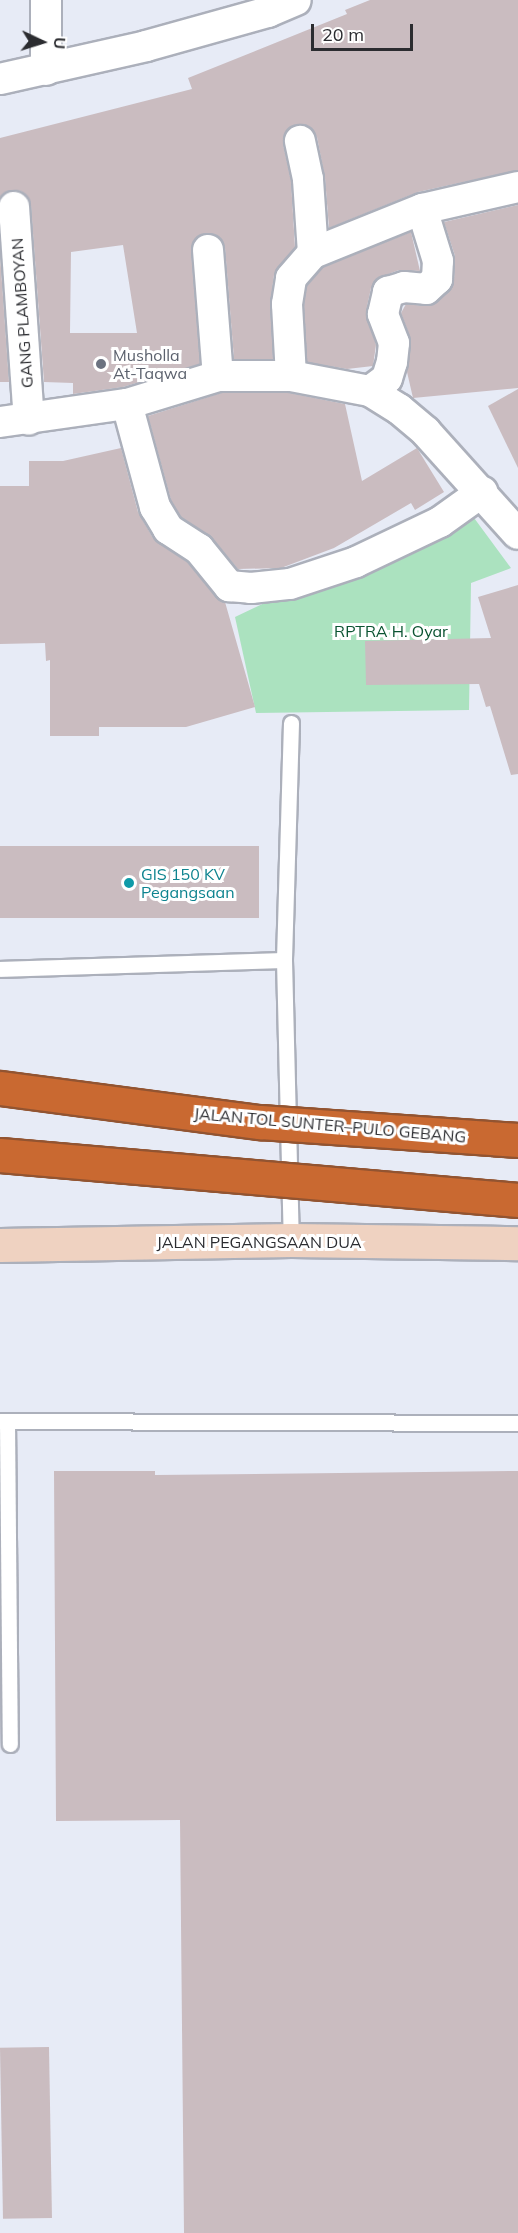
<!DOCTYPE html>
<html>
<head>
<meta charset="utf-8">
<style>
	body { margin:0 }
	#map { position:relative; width:518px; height:2233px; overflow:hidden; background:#e7ebf6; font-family:Mulish,sans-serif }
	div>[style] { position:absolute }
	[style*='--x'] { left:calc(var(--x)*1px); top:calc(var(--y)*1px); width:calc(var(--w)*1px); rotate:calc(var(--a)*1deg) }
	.green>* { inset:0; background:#abe2bf }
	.building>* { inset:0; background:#cabcc0; transform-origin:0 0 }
	.roads { filter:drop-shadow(2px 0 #acb0bb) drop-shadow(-2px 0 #acb0bb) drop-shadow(0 2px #acb0bb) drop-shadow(0 -2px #acb0bb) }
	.lane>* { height:15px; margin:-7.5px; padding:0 7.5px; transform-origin:7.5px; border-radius:7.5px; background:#fff }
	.street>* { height:30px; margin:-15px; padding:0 15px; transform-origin:15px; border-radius:15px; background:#fff }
	.secondary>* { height:33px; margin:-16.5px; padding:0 16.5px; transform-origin:16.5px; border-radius:16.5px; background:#efd2c1 }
	.bridges { filter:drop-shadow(2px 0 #925431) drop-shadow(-2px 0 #925431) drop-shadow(0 2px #925431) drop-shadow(0 -2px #925431) }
	.highway-bridge>* { height:33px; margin:-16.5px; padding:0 16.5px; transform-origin:16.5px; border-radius:16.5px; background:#c96931 }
	.dots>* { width:16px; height:16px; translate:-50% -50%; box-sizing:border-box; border:3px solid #fff; border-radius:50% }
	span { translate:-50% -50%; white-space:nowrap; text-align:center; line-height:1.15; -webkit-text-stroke:6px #fff; paint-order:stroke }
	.street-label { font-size:16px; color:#2b2c30 }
	.worship-label { font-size:16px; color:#5b616d }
	.left { translate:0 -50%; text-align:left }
	.park-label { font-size:16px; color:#0b5432 }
	.culture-label { font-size:16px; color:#0d838f }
	.north { position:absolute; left:12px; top:12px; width:60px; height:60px; -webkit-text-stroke:4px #fff; paint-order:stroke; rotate:94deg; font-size:16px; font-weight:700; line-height:24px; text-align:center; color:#2b2c30 }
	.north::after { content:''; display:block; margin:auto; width:21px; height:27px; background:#2b2c30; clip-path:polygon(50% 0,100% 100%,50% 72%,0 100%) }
	.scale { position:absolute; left:311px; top:24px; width:102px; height:27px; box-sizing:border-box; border:3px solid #2b2c30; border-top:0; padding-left:8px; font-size:18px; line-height:21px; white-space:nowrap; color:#2b2c30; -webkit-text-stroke:4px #fff; paint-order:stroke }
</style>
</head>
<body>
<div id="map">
	<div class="green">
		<i style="clip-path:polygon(466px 507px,511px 568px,471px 583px,469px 710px,256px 713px,235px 617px)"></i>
	</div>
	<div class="building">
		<i style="clip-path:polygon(evenodd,370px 0,518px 0,518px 170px,418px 192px,329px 228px,325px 178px,317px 137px,306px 125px,296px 124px,284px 135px,283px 144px,291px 181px,295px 247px,274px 275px,270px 305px,273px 359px,234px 359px,225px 248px,216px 235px,206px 233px,193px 242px,191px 251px,200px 364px,123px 387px,73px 394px,73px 383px,44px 382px,31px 206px,21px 191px,12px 190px,0 198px,0 138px,192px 89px,188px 78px,347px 14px,345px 10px,370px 0,123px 245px,137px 333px,70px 333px,71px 252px,123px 245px)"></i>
		<i style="clip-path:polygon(518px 205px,518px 388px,413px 398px,407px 372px,410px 337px,401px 313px,406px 304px,425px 306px,437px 302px,454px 281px,455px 256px,444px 222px)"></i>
		<i style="clip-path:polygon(411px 232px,420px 271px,399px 270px,383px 276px,371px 288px,366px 311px,376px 345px,373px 366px,347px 369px,307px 362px,304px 305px,307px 286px,323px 267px)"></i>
		<i style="clip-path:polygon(0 254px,9px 382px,0 382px)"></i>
		<i style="clip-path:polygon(518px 389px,518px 468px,488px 406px)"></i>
		<i style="clip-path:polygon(221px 393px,289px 393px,345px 404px,362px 481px,417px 448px,444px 492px,415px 510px,411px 503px,334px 548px,281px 568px,238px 569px,212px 538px,181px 517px,171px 500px,148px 416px)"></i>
		<i style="clip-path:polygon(121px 448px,138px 512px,153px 538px,187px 562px,225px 602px,255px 707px,186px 727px,99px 727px,99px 736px,50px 736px,50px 660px,46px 661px,45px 643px,0 644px,0 486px,29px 486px,29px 461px,63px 461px)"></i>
		<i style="clip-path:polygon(518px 585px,518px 774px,511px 775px,490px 706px,486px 707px,479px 684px,366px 685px,365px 641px,491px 638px,478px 597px)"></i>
		<i style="left:259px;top:846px;width:72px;height:259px;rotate:90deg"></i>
		<i style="clip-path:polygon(54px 1471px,155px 1471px,155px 1475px,518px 1471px,518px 2233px,184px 2233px,180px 1820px,56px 1821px)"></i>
		<i style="left:49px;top:2047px;width:171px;height:49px;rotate:89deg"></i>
	</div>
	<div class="roads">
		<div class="lane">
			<i style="--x:291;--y:723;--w:237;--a:91.7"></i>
			<i style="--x:284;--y:960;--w:280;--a:88.6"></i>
			<i style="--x:0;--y:969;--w:284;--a:-1.8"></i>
			<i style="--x:0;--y:1421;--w:518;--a:0.22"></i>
			<i style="--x:7;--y:1421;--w:323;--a:89.5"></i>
		</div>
		<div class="street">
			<i style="--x:46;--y:0;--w:70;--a:90"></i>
			<i style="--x:0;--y:79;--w:150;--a:-12.7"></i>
			<i style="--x:146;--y:46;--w:127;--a:-15.6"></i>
			<i style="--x:268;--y:12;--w:30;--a:-23"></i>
			<i style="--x:14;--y:207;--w:213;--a:86"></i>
			<i style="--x:208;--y:250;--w:126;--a:85.5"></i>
			<i style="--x:313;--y:253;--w:118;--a:-22"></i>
			<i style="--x:422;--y:209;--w:98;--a:-12.9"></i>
			<i style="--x:291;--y:376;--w:72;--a:-93.2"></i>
			<i style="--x:287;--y:304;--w:26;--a:-81"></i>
			<i style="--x:291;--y:278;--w:33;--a:-49"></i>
			<i style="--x:313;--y:253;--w:74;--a:-93.9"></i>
			<i style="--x:308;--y:179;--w:39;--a:-102"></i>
			<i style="--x:370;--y:391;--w:21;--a:-37"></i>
			<i style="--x:387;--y:378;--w:17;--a:-73"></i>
			<i style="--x:392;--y:362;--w:19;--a:-84"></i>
			<i style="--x:394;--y:343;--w:31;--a:-111"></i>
			<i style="--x:383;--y:314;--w:23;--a:-77"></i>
			<i style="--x:388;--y:292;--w:17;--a:-17"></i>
			<i style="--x:404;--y:287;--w:22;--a:5"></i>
			<i style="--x:426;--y:289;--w:15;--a:-42"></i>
			<i style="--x:437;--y:279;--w:18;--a:-87"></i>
			<i style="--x:438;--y:261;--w:54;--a:-107.1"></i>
			<i style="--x:127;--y:404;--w:107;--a:74.8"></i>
			<i style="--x:155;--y:507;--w:26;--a:59"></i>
			<i style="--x:168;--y:529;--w:37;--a:33"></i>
			<i style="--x:199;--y:549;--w:48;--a:51"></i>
			<i style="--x:229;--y:586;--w:22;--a:5"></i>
			<i style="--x:251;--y:588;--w:39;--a:-6"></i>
			<i style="--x:290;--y:584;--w:70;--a:-18.4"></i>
			<i style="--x:356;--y:562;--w:93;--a:-25.5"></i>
			<i style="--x:440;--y:522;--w:52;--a:-35.5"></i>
			<i style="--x:0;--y:422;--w:128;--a:-8.1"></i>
			<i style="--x:127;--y:404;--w:95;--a:-17.1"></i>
			<i style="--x:218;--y:376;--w:73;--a:0"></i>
			<i style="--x:291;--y:376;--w:80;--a:10.8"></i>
			<i style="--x:370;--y:391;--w:34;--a:32"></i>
			<i style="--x:399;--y:409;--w:35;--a:40"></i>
			<i style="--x:426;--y:432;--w:137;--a:48"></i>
		</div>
		<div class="secondary">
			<i style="--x:0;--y:1245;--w:291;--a:-1"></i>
			<i style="--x:291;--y:1240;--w:227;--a:0.8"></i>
		</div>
	</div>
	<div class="bridges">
		<div class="highway-bridge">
			<i style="--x:0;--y:1088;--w:262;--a:7.5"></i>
			<i style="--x:260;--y:1122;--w:259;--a:4"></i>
			<i style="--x:0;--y:1155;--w:520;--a:4.96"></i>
		</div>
	</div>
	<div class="dots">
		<i style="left:101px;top:364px;background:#6b7280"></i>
		<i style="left:129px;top:883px;background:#0f9aa8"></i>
	</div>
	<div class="street-label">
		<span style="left:22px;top:313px;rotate:-94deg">GANG PLAMBOYAN</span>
		<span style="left:330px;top:1125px;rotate:5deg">JALAN TOL SUNTER–PULO GEBANG</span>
		<span style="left:259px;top:1242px">JALAN PEGANGSAAN DUA</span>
	</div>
	<div class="worship-label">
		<span class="left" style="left:113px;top:364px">Musholla<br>At-Taqwa</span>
	</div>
	<div class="park-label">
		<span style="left:391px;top:631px">RPTRA H. Oyar</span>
	</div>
	<div class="culture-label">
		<span class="left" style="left:141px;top:883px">GIS 150 KV<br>Pegangsaan</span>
	</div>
	<div class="north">U</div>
	<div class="scale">20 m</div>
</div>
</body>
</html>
